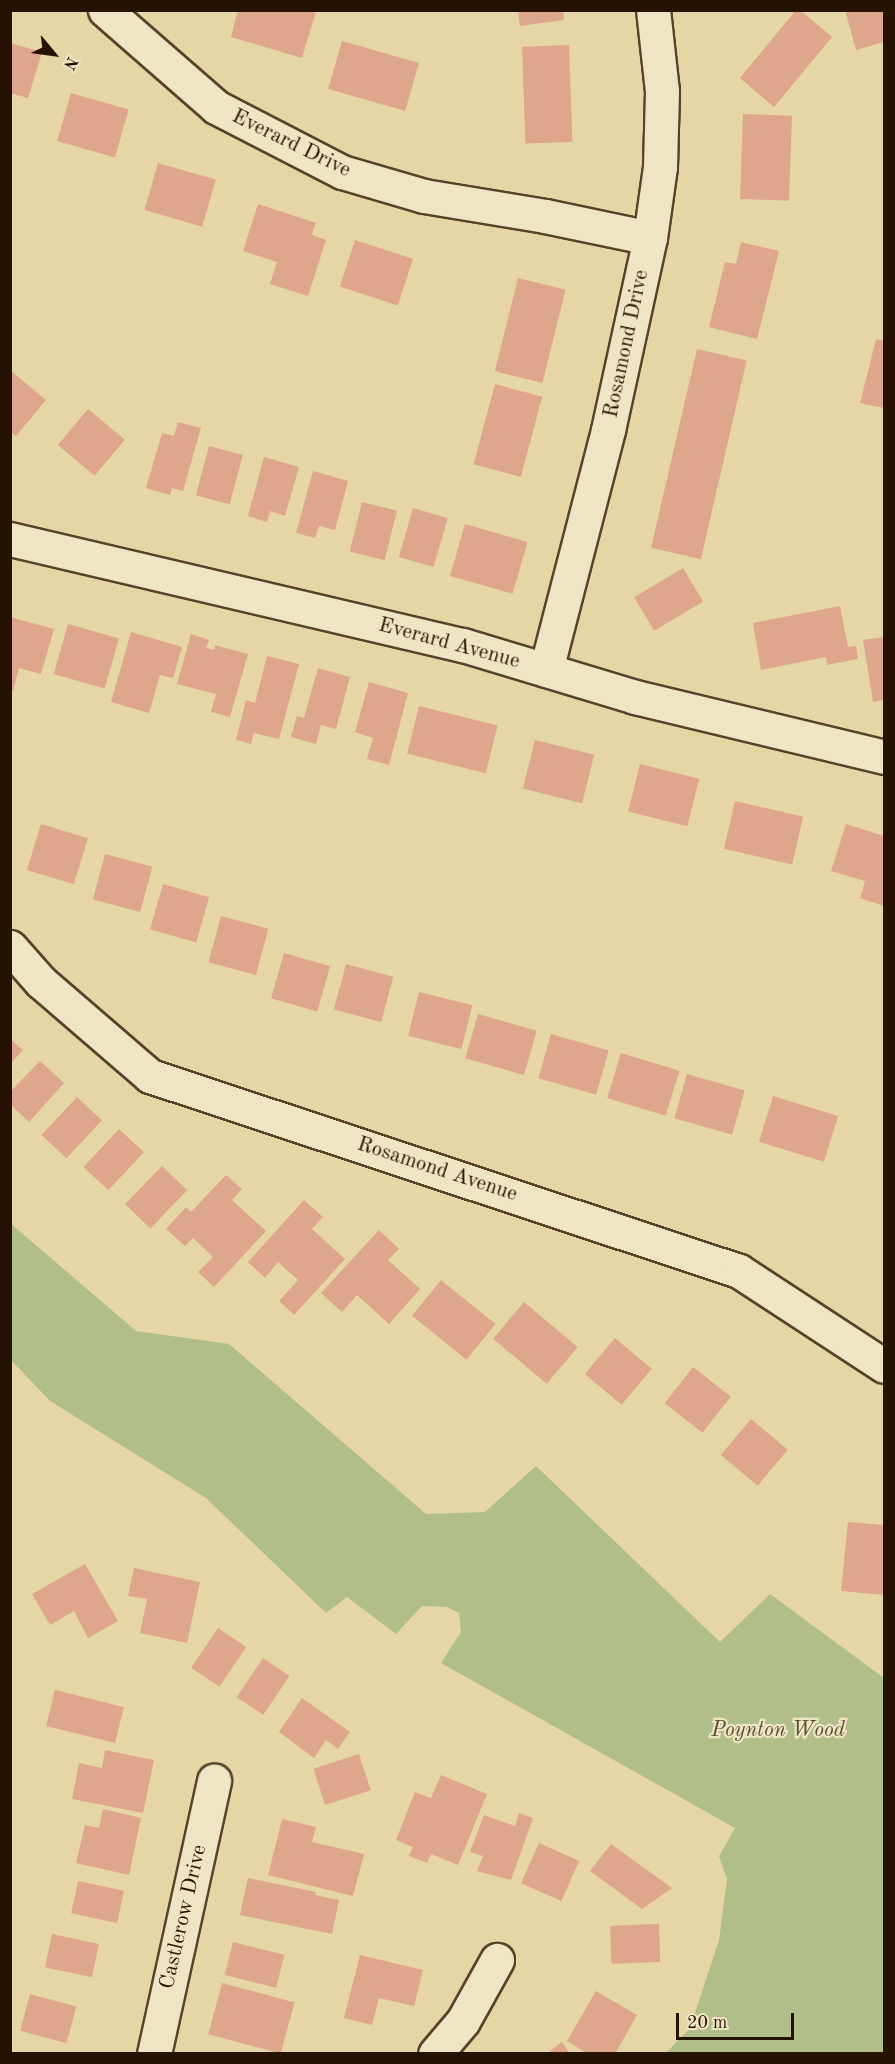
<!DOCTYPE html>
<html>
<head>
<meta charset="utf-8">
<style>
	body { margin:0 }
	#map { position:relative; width:895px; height:2064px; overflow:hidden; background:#e6d6a5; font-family:"Old Standard TT",serif }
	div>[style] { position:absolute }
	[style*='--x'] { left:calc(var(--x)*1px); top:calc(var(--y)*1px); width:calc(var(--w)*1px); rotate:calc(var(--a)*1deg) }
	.green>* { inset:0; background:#b1be8a }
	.building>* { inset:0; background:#dea68c; transform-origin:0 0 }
	.roads { filter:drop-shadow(2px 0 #564329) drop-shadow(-2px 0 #564329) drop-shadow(0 2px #564329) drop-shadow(0 -2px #564329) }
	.street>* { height:33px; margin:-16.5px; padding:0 16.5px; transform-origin:16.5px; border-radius:16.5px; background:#efe4c4 }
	span { translate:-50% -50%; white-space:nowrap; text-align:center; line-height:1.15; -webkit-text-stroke:4.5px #efe4c4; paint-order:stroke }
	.street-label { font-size:21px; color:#261200 }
	.park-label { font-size:21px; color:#574e30; font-style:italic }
	.frame { position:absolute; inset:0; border:12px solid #261200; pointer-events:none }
	.north { position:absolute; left:24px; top:24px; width:60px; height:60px; -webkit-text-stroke:4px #efe4c4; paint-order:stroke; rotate:119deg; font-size:16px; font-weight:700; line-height:24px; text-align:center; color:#261200 }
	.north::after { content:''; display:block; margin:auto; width:21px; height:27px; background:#261200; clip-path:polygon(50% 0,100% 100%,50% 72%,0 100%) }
	.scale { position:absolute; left:676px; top:2013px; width:118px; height:27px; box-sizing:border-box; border:3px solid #261200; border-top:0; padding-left:8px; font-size:18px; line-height:21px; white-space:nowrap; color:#261200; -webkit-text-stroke:4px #efe4c4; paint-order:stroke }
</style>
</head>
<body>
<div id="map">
	<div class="green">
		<i style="clip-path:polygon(10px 1223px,136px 1331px,229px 1344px,426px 1514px,485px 1512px,536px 1466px,720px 1642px,770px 1594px,884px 1678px,884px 2053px,666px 2053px,690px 2028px,719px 1940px,727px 1880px,719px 1856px,735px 1828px,441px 1663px,461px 1632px,459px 1613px,447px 1607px,422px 1606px,396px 1634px,347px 1597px,326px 1613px,206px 1498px,50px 1401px,11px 1360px)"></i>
	</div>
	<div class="building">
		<i style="clip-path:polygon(238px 10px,316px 11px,302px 58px,231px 37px)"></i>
		<i style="clip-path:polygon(518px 10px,563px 10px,564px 20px,520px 26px)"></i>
		<i style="clip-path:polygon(796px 10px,800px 10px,832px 37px,774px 107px,740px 78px)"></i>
		<i style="clip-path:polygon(845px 10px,884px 10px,884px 42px,856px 50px)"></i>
		<i style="left:342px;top:41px;width:80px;height:50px;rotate:16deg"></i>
		<i style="clip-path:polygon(10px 43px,42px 52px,28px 98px,10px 93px)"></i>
		<i style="left:569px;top:45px;width:97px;height:47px;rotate:88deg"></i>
		<i style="left:71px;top:93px;width:60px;height:50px;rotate:16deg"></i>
		<i style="left:743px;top:114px;width:49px;height:85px;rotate:2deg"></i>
		<i style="left:158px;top:163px;width:60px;height:49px;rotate:16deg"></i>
		<i style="clip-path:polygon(258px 204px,316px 223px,312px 235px,326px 240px,308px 296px,270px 284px,277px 262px,243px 251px)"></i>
		<i style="left:355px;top:240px;width:61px;height:49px;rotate:18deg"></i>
		<i style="clip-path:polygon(741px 242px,779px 251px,757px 339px,709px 327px,725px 262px,736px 264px)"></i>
		<i style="left:518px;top:278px;width:49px;height:96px;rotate:14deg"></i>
		<i style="clip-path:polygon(876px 339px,884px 341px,884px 408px,860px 403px)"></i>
		<i style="left:697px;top:349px;width:51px;height:204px;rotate:13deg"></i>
		<i style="clip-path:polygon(10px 370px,46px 400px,16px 436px,10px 432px)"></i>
		<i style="left:495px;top:384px;width:49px;height:83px;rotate:15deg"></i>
		<i style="left:88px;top:409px;width:48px;height:47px;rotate:40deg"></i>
		<i style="clip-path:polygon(178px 422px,201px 428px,183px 491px,172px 488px,170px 495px,146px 488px,162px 433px,174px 436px)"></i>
		<i style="left:209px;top:446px;width:35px;height:51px;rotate:15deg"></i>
		<i style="clip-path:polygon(264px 457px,299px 467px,285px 516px,270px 511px,267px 522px,248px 516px)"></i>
		<i style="clip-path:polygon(313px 471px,348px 481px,335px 530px,319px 526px,315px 538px,296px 533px)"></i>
		<i style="left:362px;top:502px;width:36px;height:51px;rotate:14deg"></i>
		<i style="left:413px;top:508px;width:36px;height:51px;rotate:16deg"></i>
		<i style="left:465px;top:524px;width:65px;height:54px;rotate:16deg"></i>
		<i style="left:683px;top:568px;width:39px;height:57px;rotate:59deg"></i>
		<i style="clip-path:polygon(840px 606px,848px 647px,856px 646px,858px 659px,827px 665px,826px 657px,761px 670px,753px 623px)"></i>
		<i style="clip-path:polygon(10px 617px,54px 629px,41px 674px,19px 668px,13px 691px,10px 690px)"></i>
		<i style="left:68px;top:624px;width:53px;height:52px;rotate:16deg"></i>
		<i style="clip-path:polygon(131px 632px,182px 647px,173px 678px,160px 675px,149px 713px,111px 702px)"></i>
		<i style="clip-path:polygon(191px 634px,209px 640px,206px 648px,214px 650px,215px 645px,248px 654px,230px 717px,211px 712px,216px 694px,177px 684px)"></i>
		<i style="clip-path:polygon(884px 637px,884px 700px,873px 702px,863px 640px)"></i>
		<i style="clip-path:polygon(267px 656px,299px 664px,279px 739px,254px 733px,251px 744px,236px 740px,246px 700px,255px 703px)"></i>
		<i style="clip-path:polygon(318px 668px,350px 677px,336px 729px,321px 725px,316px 744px,291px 737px,297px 716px,304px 718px)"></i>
		<i style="clip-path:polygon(369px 682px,408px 693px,389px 765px,367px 759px,373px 738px,355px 732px)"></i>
		<i style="left:419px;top:706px;width:81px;height:49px;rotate:14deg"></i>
		<i style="left:535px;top:740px;width:61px;height:50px;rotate:14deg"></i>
		<i style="left:640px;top:764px;width:61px;height:49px;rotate:14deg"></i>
		<i style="left:735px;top:801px;width:70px;height:49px;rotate:13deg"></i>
		<i style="left:41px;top:824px;width:49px;height:48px;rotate:17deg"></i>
		<i style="clip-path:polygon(846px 824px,884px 836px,884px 906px,860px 898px,865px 881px,831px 871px)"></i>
		<i style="left:105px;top:854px;width:49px;height:47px;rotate:15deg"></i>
		<i style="left:163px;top:884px;width:48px;height:47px;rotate:16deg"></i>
		<i style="left:221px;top:916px;width:49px;height:48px;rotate:15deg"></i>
		<i style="left:284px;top:953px;width:48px;height:47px;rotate:16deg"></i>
		<i style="left:346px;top:964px;width:49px;height:47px;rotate:15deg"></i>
		<i style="left:419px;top:992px;width:55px;height:45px;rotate:14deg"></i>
		<i style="left:478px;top:1014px;width:61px;height:46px;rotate:16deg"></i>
		<i style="left:551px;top:1034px;width:60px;height:46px;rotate:16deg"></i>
		<i style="clip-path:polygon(10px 1039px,23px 1050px,10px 1064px)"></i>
		<i style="left:621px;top:1053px;width:61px;height:47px;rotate:17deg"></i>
		<i style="clip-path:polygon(40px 1061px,64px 1083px,29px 1122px,10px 1104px,10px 1092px)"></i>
		<i style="left:687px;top:1074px;width:60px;height:46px;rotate:16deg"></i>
		<i style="left:773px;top:1096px;width:68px;height:48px;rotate:17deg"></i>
		<i style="left:77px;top:1097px;width:34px;height:52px;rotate:43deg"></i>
		<i style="left:119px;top:1129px;width:34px;height:52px;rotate:43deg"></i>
		<i style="left:162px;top:1166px;width:35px;height:53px;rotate:44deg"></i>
		<i style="clip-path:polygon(226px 1175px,242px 1189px,232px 1200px,266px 1231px,214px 1287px,198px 1272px,213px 1257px,193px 1238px,185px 1246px,166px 1229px,186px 1207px,191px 1212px)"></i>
		<i style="clip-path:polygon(304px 1200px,323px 1217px,312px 1229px,345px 1259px,294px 1315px,279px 1301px,298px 1280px,278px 1262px,265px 1278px,248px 1262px)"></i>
		<i style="clip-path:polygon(379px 1230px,399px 1249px,388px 1260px,420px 1289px,389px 1324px,357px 1295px,342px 1312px,321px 1293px)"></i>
		<i style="left:441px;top:1280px;width:70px;height:46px;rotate:39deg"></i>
		<i style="left:524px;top:1302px;width:70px;height:48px;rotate:40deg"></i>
		<i style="left:615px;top:1338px;width:48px;height:47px;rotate:40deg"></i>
		<i style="left:693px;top:1367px;width:48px;height:46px;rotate:38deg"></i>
		<i style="left:751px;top:1419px;width:48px;height:47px;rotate:40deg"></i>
		<i style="clip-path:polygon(848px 1522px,884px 1525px,884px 1595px,841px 1591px)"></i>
		<i style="clip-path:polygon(85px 1564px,118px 1621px,88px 1638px,74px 1611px,50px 1625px,32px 1594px)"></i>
		<i style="clip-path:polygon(134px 1568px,200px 1582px,187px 1643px,140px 1633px,147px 1599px,128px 1596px)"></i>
		<i style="left:218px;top:1628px;width:34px;height:48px;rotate:34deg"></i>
		<i style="left:263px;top:1658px;width:32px;height:47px;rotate:34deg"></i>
		<i style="left:55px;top:1690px;width:71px;height:37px;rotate:14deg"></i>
		<i style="clip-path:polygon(302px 1698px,350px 1732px,338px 1749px,326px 1740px,314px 1758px,279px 1732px)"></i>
		<i style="clip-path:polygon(105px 1750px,154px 1760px,143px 1813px,72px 1799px,79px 1763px,102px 1768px)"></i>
		<i style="left:359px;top:1754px;width:38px;height:48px;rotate:72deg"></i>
		<i style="clip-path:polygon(441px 1775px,487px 1794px,458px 1865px,431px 1854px,427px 1863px,409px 1856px,413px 1847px,396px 1840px,415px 1792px,431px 1798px)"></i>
		<i style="clip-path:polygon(103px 1809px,141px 1818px,129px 1875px,76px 1863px,85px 1825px,99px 1828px)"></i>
		<i style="clip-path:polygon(519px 1813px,533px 1818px,511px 1880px,477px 1871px,483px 1856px,470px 1852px,484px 1815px,515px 1826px)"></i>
		<i style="clip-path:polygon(282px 1819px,316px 1827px,312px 1842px,364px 1854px,353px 1896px,268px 1875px)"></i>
		<i style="left:539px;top:1843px;width:44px;height:44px;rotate:24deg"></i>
		<i style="clip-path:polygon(611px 1844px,672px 1888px,642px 1909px,590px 1871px)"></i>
		<i style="clip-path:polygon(248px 1878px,316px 1892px,315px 1895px,339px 1900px,332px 1934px,240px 1915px)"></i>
		<i style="left:78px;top:1881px;width:47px;height:33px;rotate:12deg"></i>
		<i style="left:659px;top:1924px;width:38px;height:49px;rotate:88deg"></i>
		<i style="left:52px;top:1934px;width:48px;height:34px;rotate:12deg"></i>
		<i style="left:233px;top:1942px;width:53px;height:34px;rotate:14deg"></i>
		<i style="clip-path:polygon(360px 1955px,423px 1970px,414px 2006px,379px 1998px,372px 2025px,344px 2018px)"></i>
		<i style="left:222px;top:1983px;width:75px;height:53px;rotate:15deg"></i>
		<i style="clip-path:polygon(596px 1991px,637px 2015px,615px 2054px,588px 2054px,567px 2041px)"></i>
		<i style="left:30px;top:1994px;width:48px;height:38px;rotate:15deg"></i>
		<i style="clip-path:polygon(562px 2042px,570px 2054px,546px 2054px)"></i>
	</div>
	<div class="roads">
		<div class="street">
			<i style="--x:105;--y:10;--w:147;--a:41.1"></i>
			<i style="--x:216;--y:107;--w:142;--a:27.3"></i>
			<i style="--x:342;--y:172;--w:85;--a:16.3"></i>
			<i style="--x:424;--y:196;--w:123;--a:9.4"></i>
			<i style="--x:545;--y:216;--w:107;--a:11.8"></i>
			<i style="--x:10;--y:539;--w:465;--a:13.2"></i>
			<i style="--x:463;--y:645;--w:180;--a:16.8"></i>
			<i style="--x:635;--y:697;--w:256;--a:13.5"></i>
			<i style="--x:546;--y:670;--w:248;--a:-75.5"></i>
			<i style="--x:608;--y:430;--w:197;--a:-77.7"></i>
			<i style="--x:650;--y:238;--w:72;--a:-82"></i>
			<i style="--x:660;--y:167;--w:76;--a:-88.5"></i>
			<i style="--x:662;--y:91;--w:81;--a:-96.3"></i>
			<i style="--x:10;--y:947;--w:47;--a:48.5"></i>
			<i style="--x:41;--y:982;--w:144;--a:40.8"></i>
			<i style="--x:150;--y:1076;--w:620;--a:18.32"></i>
			<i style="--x:739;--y:1271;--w:173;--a:33.2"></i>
			<i style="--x:154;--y:2054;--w:280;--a:-77.6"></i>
			<i style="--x:435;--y:2054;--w:43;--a:-49.7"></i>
			<i style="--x:463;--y:2021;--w:70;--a:-60.9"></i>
		</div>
	</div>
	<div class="street-label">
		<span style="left:291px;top:144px;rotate:26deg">Everard Drive</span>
		<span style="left:627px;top:344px;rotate:-78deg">Rosamond Drive</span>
		<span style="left:449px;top:644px;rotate:15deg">Everard Avenue</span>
		<span style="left:437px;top:1170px;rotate:18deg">Rosamond Avenue</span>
		<span style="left:184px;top:1917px;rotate:-77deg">Castlerow Drive</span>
	</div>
	<div class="park-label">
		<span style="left:778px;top:1731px">Poynton Wood</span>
	</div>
	<div class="frame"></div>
	<div class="north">N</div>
	<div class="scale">20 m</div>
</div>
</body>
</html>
